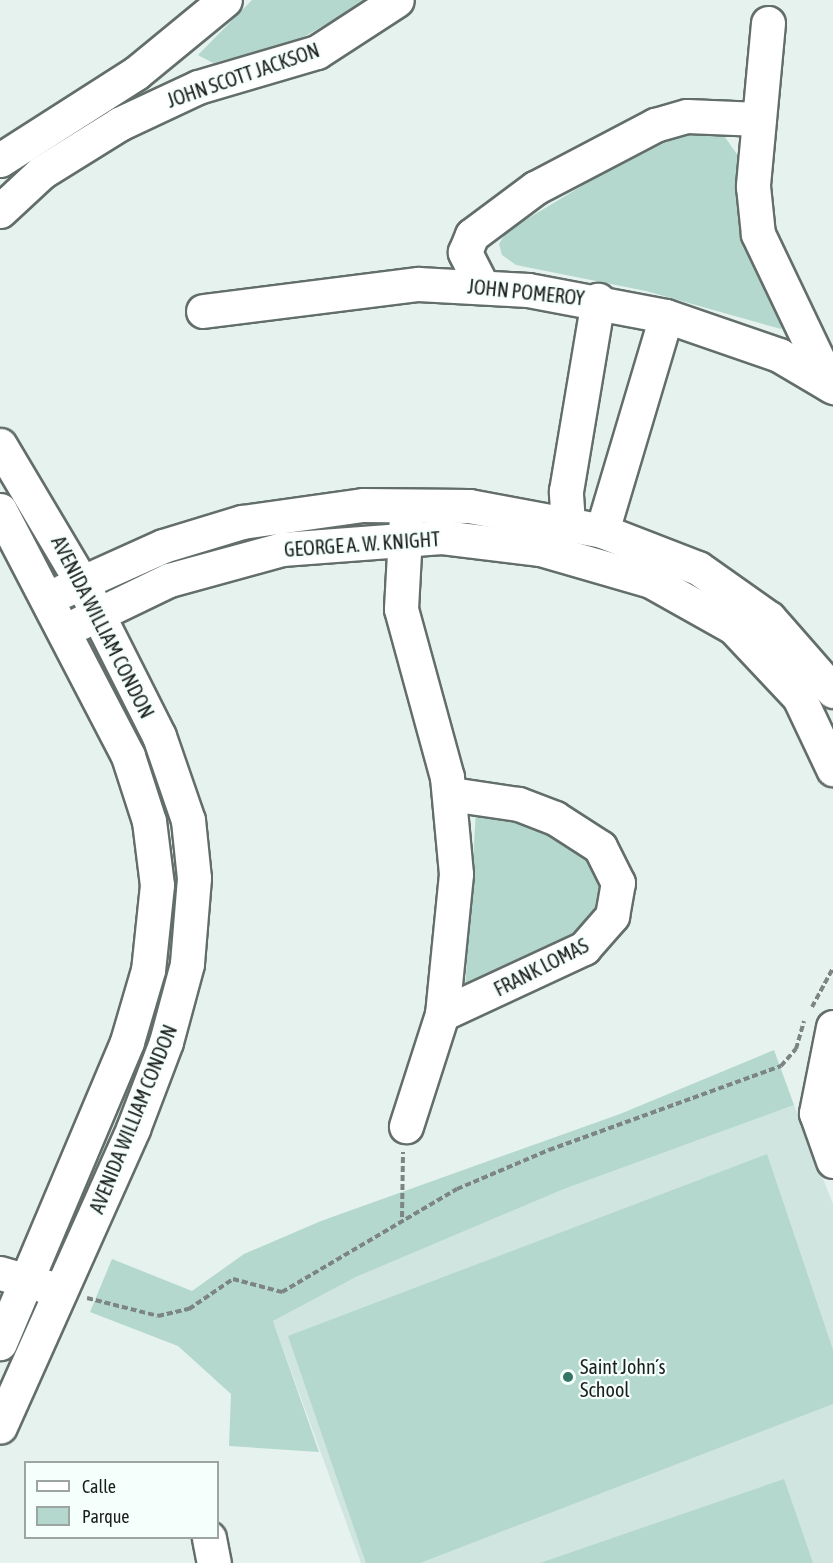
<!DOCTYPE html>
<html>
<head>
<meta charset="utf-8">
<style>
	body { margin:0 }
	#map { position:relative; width:833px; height:1563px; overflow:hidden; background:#e5f2ee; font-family:"Asap Condensed",sans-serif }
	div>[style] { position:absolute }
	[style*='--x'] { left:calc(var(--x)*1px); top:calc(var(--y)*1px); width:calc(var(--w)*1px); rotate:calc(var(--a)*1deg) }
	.built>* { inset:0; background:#d0e5df }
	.green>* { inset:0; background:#b4d8cd }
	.path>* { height:4px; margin-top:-2px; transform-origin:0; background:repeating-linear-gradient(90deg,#7d8582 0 6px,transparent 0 9px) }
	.roads { filter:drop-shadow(2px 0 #636e6a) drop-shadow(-2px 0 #636e6a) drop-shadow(0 2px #636e6a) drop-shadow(0 -2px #636e6a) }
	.minor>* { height:33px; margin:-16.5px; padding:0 16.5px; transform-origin:16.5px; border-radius:16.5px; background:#fff }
	.dots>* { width:16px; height:16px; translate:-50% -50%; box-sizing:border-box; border:3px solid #f5fffc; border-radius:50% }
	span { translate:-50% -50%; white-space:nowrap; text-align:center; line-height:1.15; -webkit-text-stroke:4.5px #f5fffc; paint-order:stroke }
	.street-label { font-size:20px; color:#1a1f1d }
	.poi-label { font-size:20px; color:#1a1f1d }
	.left { translate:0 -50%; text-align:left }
	.legend { position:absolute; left:24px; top:1461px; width:195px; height:78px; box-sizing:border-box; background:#f5fffc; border:2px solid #9da5a3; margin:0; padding:8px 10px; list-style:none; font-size:18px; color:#1a1f1d }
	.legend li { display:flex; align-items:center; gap:12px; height:30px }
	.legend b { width:30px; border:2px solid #9da5a3 }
</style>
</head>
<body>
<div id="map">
	<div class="built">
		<i style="clip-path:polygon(794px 1105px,833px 1204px,833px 1563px,361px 1563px,273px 1321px,356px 1277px,564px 1189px)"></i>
	</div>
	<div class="green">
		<i style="clip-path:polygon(252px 0,368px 0,295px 42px,213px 63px,198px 55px)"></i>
		<i style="clip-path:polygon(696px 127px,722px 133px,739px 157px,740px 194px,784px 324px,781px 329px,646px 291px,516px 265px,502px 255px,499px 244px,507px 231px,595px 178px)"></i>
		<i style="clip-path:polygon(476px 811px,585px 842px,608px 879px,609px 911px,583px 933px,465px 991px)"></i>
		<i style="clip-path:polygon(774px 1050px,794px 1105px,564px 1189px,356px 1277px,273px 1321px,319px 1452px,229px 1446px,231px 1394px,178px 1346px,90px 1312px,112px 1259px,192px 1291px,244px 1254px,321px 1221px,620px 1114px)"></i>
		<i style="clip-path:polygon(767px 1154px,833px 1350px,833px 1404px,420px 1563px,366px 1563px,288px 1336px)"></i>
		<i style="clip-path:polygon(784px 1479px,813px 1563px,540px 1563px)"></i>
	</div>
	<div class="path">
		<i style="--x:812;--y:1007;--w:44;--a:-61.7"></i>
		<i style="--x:402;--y:1217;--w:65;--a:-89.1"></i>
		<i style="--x:87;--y:1298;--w:73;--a:14.2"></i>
		<i style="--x:158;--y:1316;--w:32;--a:-13"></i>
		<i style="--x:189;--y:1309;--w:53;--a:-34.3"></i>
		<i style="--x:233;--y:1279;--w:51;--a:14.9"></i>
		<i style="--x:282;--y:1292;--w:203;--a:-30.5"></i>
		<i style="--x:457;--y:1189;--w:100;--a:-23"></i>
		<i style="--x:549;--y:1150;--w:247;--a:-19.9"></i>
		<i style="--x:781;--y:1066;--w:23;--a:-49"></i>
		<i style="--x:796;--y:1049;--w:29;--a:-74"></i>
	</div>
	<div class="roads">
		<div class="minor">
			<i style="--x:768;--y:23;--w:164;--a:95.3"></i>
			<i style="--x:753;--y:186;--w:48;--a:84.1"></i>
			<i style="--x:758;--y:234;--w:167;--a:64.5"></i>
			<i style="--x:0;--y:160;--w:161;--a:-32.6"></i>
			<i style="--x:136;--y:73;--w:115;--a:-39.4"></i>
			<i style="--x:0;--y:211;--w:57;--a:-42.9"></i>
			<i style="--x:42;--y:172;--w:91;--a:-31.9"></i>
			<i style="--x:119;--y:124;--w:87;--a:-25.1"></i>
			<i style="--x:198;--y:87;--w:124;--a:-16.4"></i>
			<i style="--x:317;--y:52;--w:95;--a:-33"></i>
			<i style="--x:481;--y:284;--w:36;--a:-117"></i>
			<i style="--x:465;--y:252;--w:18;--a:-68"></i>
			<i style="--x:472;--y:235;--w:79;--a:-36.7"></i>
			<i style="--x:535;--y:188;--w:136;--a:-27.7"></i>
			<i style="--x:655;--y:125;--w:33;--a:-16"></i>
			<i style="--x:687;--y:116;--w:72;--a:2.4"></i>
			<i style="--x:203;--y:311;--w:217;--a:-7.2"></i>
			<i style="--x:418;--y:284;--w:110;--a:3.1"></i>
			<i style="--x:528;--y:290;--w:140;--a:10.7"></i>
			<i style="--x:666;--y:316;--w:120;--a:19"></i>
			<i style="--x:779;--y:355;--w:63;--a:30.7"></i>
			<i style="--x:0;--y:445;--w:161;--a:59.3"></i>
			<i style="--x:82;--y:583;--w:171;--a:63.3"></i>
			<i style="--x:159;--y:736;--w:89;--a:71"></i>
			<i style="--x:188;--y:820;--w:58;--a:84.1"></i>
			<i style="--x:194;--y:878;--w:86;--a:94.7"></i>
			<i style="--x:187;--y:964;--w:81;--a:105.1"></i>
			<i style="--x:166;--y:1042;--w:93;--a:110.8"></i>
			<i style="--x:133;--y:1129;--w:326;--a:114.1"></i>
			<i style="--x:0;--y:510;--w:277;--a:62.5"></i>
			<i style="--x:128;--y:756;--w:68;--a:72.1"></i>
			<i style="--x:149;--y:821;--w:64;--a:82.9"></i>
			<i style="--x:157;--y:885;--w:85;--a:96"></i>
			<i style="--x:148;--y:970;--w:75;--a:106.3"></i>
			<i style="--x:127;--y:1042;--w:327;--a:112.9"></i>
			<i style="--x:406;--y:516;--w:93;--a:93.1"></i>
			<i style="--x:401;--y:609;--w:174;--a:74.7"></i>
			<i style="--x:447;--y:777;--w:97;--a:84.7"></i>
			<i style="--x:456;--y:874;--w:141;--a:95.7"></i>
			<i style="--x:442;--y:1014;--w:118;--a:107.8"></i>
			<i style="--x:568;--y:523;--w:32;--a:-94"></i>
			<i style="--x:566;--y:491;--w:194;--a:-80.5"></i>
			<i style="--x:602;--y:531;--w:224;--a:-73.4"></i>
			<i style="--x:63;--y:591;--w:110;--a:-24.2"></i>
			<i style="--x:163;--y:546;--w:83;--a:-16.9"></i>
			<i style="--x:242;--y:522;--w:122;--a:-8"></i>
			<i style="--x:363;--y:505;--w:106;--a:0.5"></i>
			<i style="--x:469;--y:506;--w:135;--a:10.6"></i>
			<i style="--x:602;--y:531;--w:103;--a:21.1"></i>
			<i style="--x:698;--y:568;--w:87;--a:35.2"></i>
			<i style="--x:769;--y:618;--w:97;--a:48.8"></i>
			<i style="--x:80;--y:623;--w:99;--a:-25.8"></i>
			<i style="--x:169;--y:580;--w:117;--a:-15.3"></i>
			<i style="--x:282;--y:549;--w:160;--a:-4.3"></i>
			<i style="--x:442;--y:537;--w:99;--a:7"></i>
			<i style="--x:540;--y:549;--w:116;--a:16.1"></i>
			<i style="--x:651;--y:581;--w:94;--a:29.3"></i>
			<i style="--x:733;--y:627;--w:96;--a:46.7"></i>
			<i style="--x:799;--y:697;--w:80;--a:64.7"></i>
			<i style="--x:442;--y:1014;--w:157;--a:-24.9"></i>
			<i style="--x:584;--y:948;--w:43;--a:-48.8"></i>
			<i style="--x:612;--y:916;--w:34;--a:-80"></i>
			<i style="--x:618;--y:883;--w:40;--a:-116.6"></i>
			<i style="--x:600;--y:847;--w:54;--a:-147.2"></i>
			<i style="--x:555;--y:818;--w:40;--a:-159"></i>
			<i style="--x:518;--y:804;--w:69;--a:-171.6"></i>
			<i style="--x:833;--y:1027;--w:88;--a:101.2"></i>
			<i style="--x:816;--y:1113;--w:51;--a:70.5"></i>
			<i style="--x:0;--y:1273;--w:50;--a:16.3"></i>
			<i style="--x:209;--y:1538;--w:25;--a:79"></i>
		</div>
	</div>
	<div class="dots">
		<i style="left:568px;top:1377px;background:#347565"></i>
	</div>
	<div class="street-label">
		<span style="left:243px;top:75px;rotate:-19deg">JOHN SCOTT JACKSON</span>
		<span style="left:526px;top:292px;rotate:6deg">JOHN POMEROY</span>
		<span style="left:362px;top:544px;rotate:-4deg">GEORGE A. W. KNIGHT</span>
		<span style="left:103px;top:627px;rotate:63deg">AVENIDA WILLIAM CONDON</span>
		<span style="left:541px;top:967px;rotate:-27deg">FRANK LOMAS</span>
		<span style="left:133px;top:1119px;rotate:-68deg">AVENIDA WILLIAM CONDON</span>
	</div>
	<div class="poi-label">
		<span class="left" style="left:580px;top:1378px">Saint John´s<br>School</span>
	</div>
	<ul class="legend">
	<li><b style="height:8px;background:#fff"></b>Calle</li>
	<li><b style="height:16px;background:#b4d8cd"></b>Parque</li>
	</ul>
</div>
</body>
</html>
